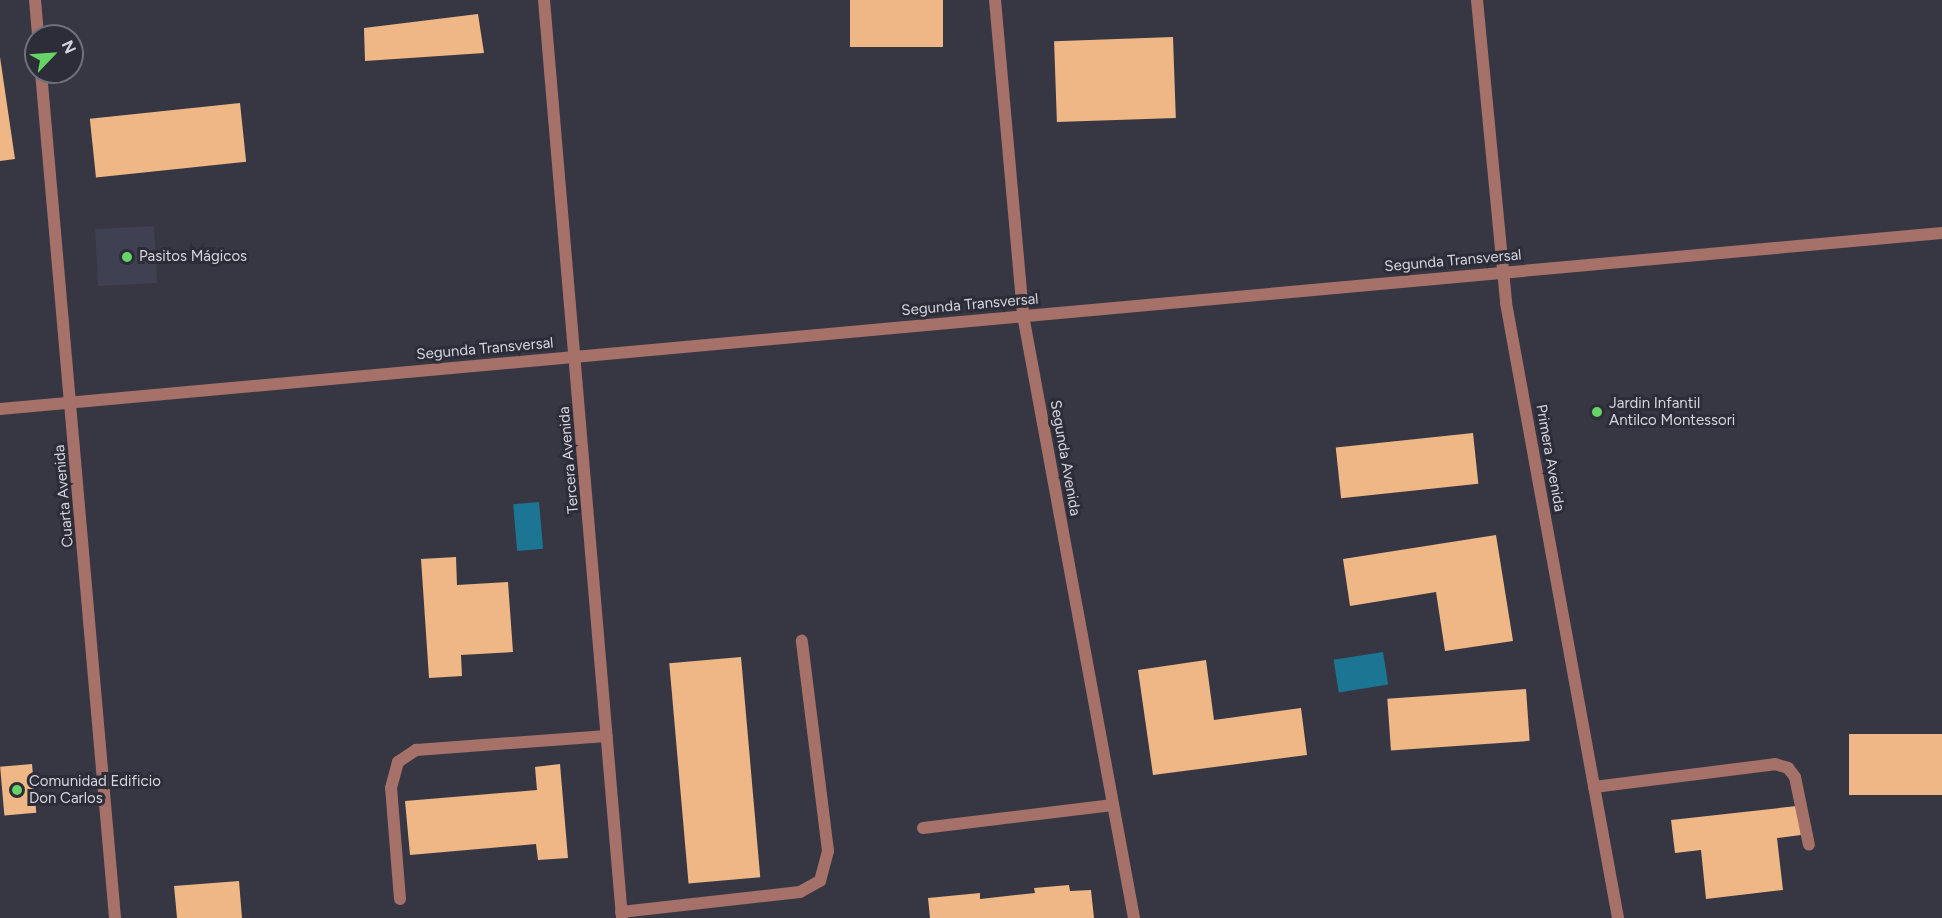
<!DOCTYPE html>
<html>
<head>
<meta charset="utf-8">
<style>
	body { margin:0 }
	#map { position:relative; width:1942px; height:918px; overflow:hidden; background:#363743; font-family:Figtree,sans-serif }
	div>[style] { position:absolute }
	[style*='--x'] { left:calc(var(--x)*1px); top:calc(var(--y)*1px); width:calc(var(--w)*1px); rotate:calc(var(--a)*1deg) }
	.built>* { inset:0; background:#3f4052; transform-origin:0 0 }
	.water>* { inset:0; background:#1c7593; transform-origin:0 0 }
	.building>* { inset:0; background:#efb785; transform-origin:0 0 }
	.service>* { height:12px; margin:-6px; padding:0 6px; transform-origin:6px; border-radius:6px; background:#a57169 }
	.minor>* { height:12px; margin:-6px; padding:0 6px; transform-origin:6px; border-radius:6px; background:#a57169 }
	.dots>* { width:16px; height:16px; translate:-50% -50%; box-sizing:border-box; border:3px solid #2c2d38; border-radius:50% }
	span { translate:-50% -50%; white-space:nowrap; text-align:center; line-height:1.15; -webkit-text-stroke:6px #2c2d38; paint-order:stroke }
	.poi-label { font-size:15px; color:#d4d5dd }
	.left { translate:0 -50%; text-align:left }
	.street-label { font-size:15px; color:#d4d5dd }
	.north { position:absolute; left:24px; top:24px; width:60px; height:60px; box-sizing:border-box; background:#2c2d38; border:2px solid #6f707a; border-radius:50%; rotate:65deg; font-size:16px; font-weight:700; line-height:24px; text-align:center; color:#d4d5dd }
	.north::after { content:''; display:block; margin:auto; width:21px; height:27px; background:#66d467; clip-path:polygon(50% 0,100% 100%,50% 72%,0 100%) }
</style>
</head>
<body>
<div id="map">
	<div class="built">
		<i style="left:154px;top:226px;width:57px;height:59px;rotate:87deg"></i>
	</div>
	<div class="water">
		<i style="left:539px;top:502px;width:47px;height:26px;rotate:85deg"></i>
		<i style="left:1383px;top:652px;width:33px;height:50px;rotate:81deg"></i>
	</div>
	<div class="building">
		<i style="left:850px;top:0;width:93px;height:47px"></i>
		<i style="clip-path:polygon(478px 14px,484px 53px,365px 61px,364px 28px)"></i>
		<i style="left:1173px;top:37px;width:81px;height:119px;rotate:88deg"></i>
		<i style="clip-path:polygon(0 57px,15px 159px,0 161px)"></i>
		<i style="left:240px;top:103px;width:59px;height:151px;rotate:84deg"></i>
		<i style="left:1473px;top:433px;width:51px;height:138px;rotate:84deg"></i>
		<i style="clip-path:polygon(1496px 535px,1513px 641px,1445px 651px,1436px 592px,1350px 606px,1343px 559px)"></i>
		<i style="clip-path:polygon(456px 557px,457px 585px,508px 582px,513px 652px,461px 655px,462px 676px,429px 678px,421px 559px)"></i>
		<i style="left:741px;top:657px;width:221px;height:72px;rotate:85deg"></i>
		<i style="clip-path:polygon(1206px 660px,1214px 720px,1301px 708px,1307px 755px,1153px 775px,1138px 670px)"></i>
		<i style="left:1526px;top:689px;width:52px;height:139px;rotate:86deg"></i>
		<i style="left:1942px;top:734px;width:61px;height:93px;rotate:90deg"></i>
		<i style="left:32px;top:764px;width:49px;height:32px;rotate:85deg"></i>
		<i style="clip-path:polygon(560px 764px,568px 858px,538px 860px,536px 844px,410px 855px,405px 801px,537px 790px,535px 767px)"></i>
		<i style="clip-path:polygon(1797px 806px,1801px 835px,1777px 838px,1783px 890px,1706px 899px,1701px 850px,1675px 853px,1671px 820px)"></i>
		<i style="clip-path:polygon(239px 881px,242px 918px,177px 918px,174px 886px)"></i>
		<i style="clip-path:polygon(1069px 885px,1070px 891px,1091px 890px,1094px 918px,930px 918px,928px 898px,980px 893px,980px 899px,1035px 893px,1034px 888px)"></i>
	</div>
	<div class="service">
		<i style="--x:1594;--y:787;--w:182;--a:-7.2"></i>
		<i style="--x:1775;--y:764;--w:14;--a:17"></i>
		<i style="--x:1788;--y:768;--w:11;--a:52"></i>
		<i style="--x:1795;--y:777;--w:69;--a:78.4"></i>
		<i style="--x:923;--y:828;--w:191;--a:-6.9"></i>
		<i style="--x:400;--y:899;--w:111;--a:-94.6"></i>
		<i style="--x:391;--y:788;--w:27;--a:-75"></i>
		<i style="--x:398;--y:762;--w:22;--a:-34"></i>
		<i style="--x:416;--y:750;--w:191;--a:-4.2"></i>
		<i style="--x:621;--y:912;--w:180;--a:-6.4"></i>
		<i style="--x:800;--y:892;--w:23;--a:-29"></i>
		<i style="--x:820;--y:881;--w:31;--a:-75"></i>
		<i style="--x:828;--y:851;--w:212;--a:-97.1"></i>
	</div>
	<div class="minor">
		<i style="--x:35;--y:0;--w:36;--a:85"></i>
		<i style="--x:544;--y:0;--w:921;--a:85.14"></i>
		<i style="--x:995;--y:0;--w:316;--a:84.9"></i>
		<i style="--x:1023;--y:315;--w:613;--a:79.57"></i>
		<i style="--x:1477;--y:0;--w:304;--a:84.5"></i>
		<i style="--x:1506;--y:303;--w:625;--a:79.68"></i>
		<i style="--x:41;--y:72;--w:849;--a:85"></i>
		<i style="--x:0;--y:409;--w:1950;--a:-5.18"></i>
	</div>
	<div class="dots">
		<i style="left:127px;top:257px;background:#66d467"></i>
		<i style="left:1597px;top:412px;background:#66d467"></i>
		<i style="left:17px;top:790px;background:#66d467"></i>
	</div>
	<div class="poi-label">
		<span class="left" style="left:139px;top:257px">Pasitos Mágicos</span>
		<span class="left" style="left:1609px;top:412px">Jardin Infantil<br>Antilco Montessori</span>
		<span class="left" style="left:29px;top:790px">Comunidad Edificio<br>Don Carlos</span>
	</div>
	<div class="street-label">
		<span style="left:1453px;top:261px;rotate:-5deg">Segunda Transversal</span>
		<span style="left:970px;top:305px;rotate:-5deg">Segunda Transversal</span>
		<span style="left:485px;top:349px;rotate:-5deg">Segunda Transversal</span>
		<span style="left:1065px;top:458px;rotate:80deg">Segunda Avenida</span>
		<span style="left:1550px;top:458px;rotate:80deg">Primera Avenida</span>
		<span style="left:569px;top:460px;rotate:-95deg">Tercera Avenida</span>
		<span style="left:64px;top:496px;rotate:-95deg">Cuarta Avenida</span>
	</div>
	<div class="north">N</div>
</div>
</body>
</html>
